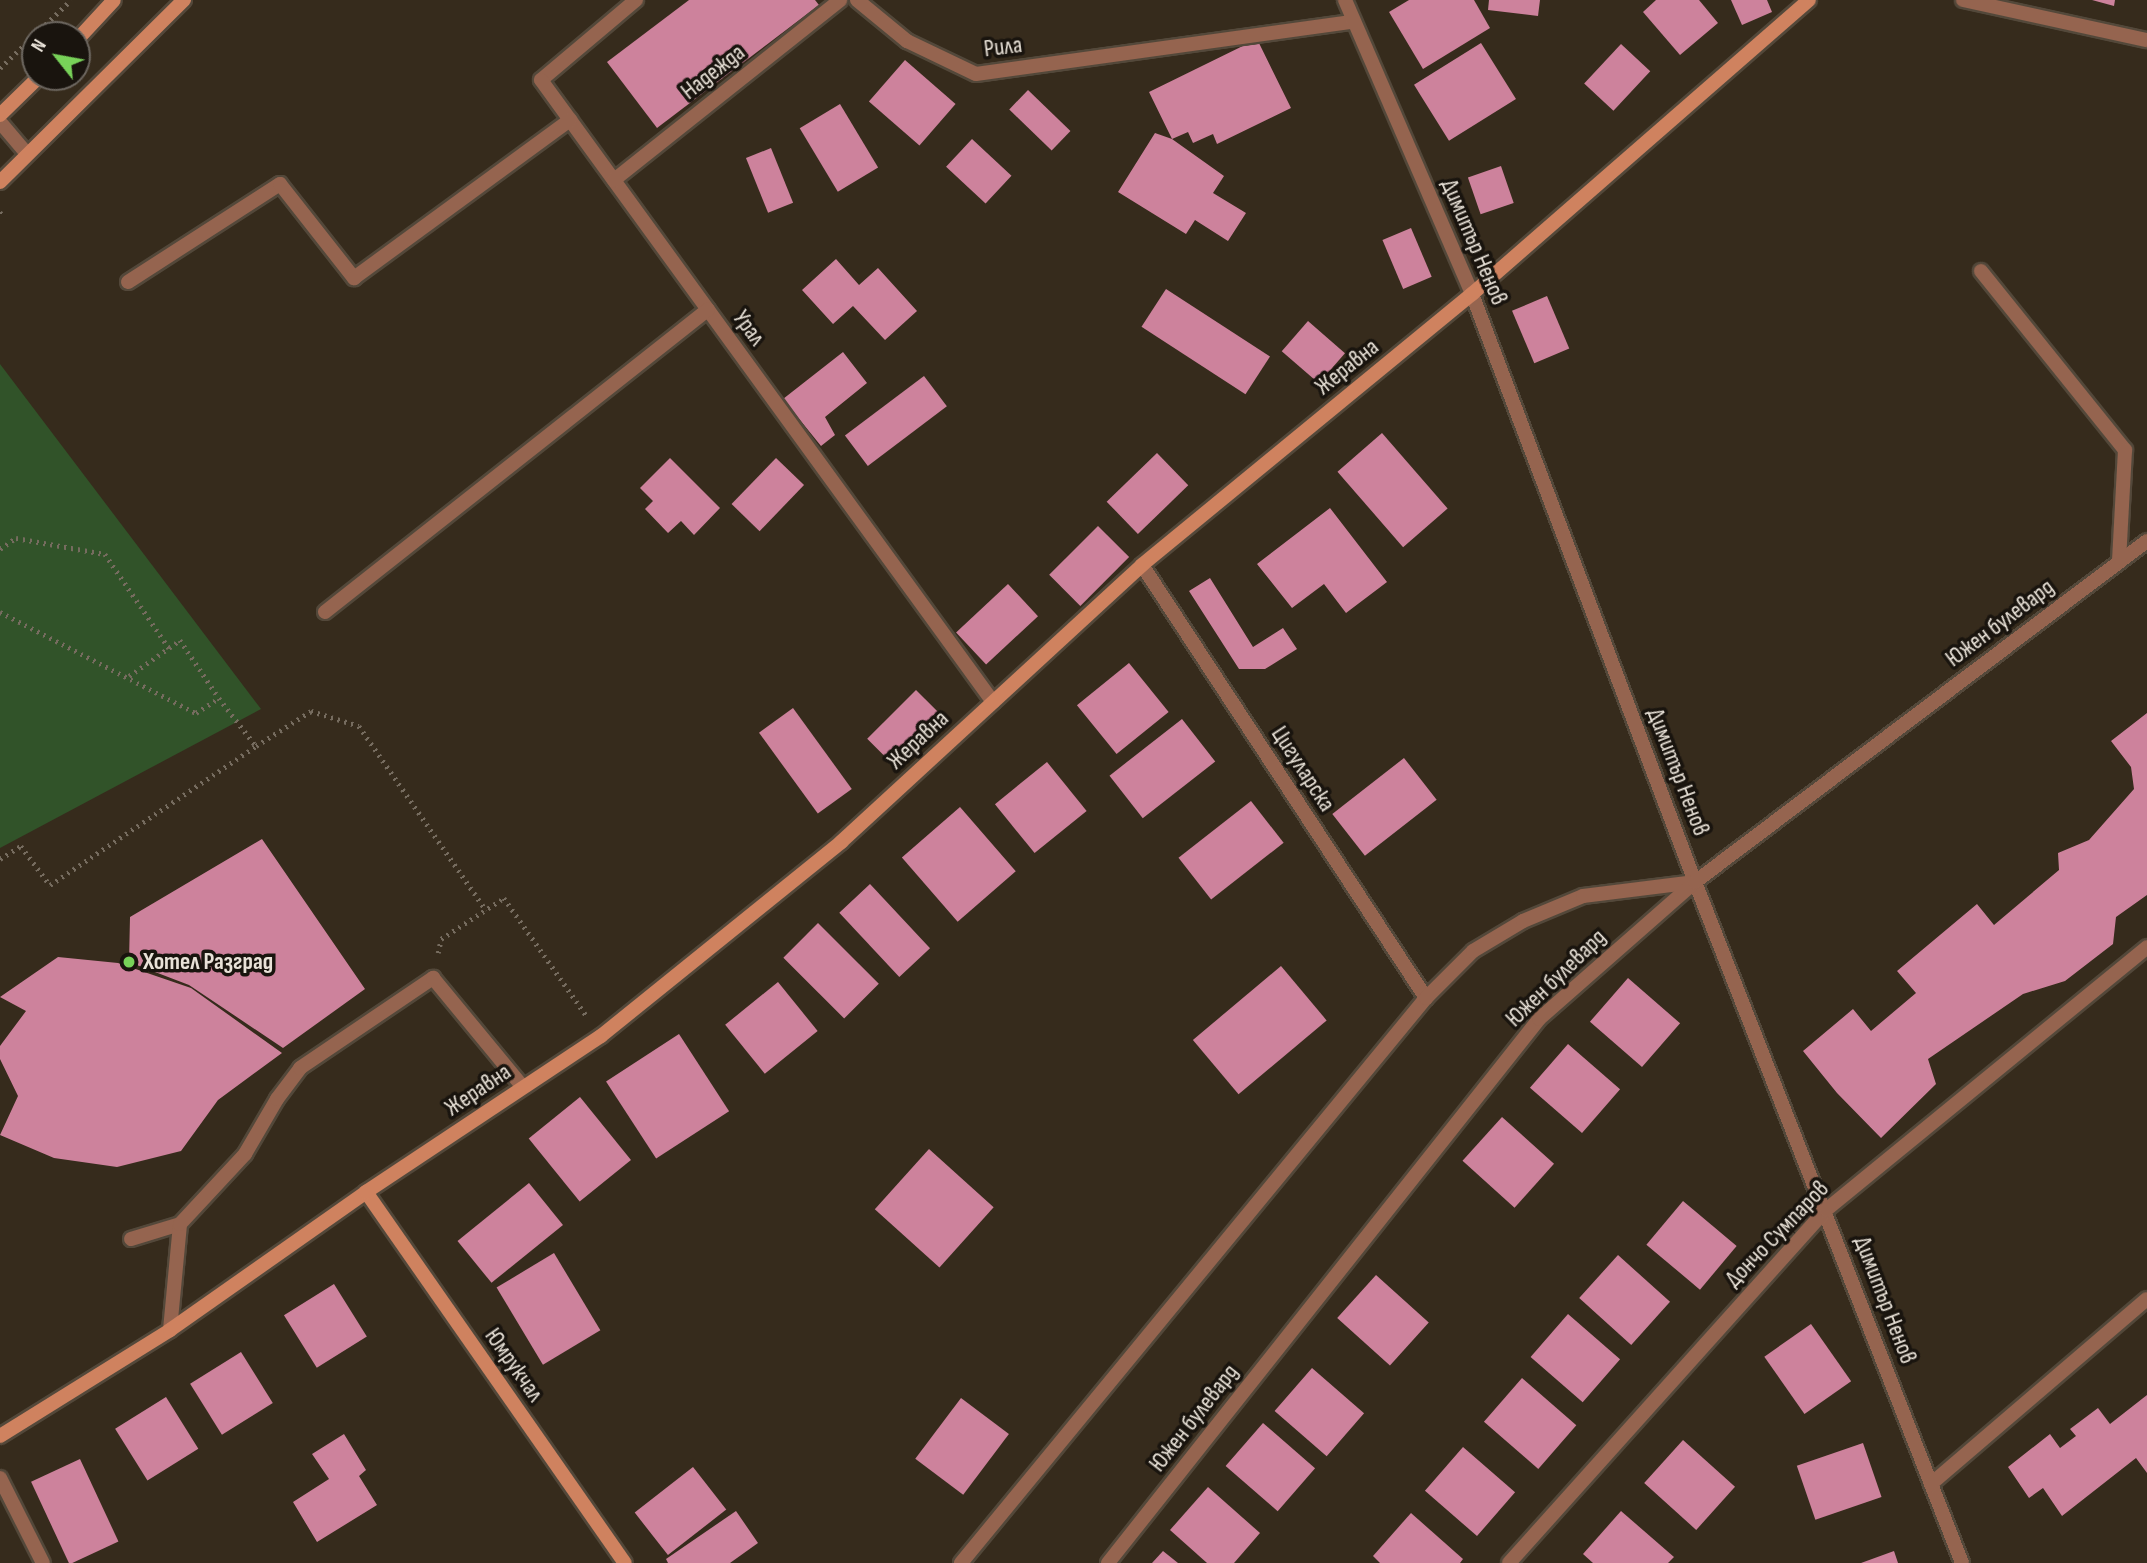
<!DOCTYPE html>
<html>
<head>
<meta charset="utf-8">
<style>
	body { margin:0 }
	#map { position:relative; width:2147px; height:1563px; overflow:hidden; background:#362b1c; font-family:"Sofia Sans Condensed",sans-serif }
	div>[style] { position:absolute }
	[style*='--x'] { left:calc(var(--x)*1px); top:calc(var(--y)*1px); width:calc(var(--w)*1px); rotate:calc(var(--a)*1deg) }
	.green>* { inset:0; background:#315329 }
	.building>* { inset:0; background:#cd829c; transform-origin:0 0 }
	.path>* { height:4.5px; margin-top:-2.25px; transform-origin:0; background:repeating-linear-gradient(90deg,#766c5f 0 2px,transparent 0 7px) }
	.roads { filter:drop-shadow(2px 0 #53483a) drop-shadow(-2px 0 #53483a) drop-shadow(0 2px #53483a) drop-shadow(0 -2px #53483a) }
	.lane>* { height:14px; margin:-7px; padding:0 7px; transform-origin:7px; border-radius:7px; background:#95644f }
	.street>* { height:14px; margin:-7px; padding:0 7px; transform-origin:7px; border-radius:7px; background:#95644f }
	.secondary>* { height:14px; margin:-7px; padding:0 7px; transform-origin:7px; border-radius:7px; background:#cf825f }
	.dots>* { width:19px; height:19px; translate:-50% -50%; box-sizing:border-box; border:4px solid #19140e; border-radius:50% }
	span { translate:-50% -50%; white-space:nowrap; text-align:center; line-height:1.15; -webkit-text-stroke:7px #19140e; paint-order:stroke }
	.street-label { font-size:24px; color:#e9e2d8 }
	.poi-label { font-size:24px; color:#e9e2d8; font-weight:700 }
	.left { translate:0 -50%; text-align:left }
	.north { position:absolute; left:21px; top:21px; width:70px; height:70px; box-sizing:border-box; background:#19140e; border:2px solid #6c665f; border-radius:50%; rotate:301deg; font-size:19px; font-weight:700; line-height:28px; text-align:center; color:#e9e2d8 }
	.north::after { content:''; display:block; margin:auto; width:24px; height:32px; background:#78d259; clip-path:polygon(50% 0,100% 100%,50% 72%,0 100%) }
</style>
</head>
<body>
<div id="map">
	<div class="green">
		<i style="clip-path:polygon(0 364px,261px 709px,0 848px)"></i>
	</div>
	<div class="building">
		<i style="clip-path:polygon(689px 0,815px 0,819px 5px,657px 128px,607px 62px)"></i>
		<i style="clip-path:polygon(1409px 0,1474px 0,1490px 28px,1423px 69px,1389px 12px)"></i>
		<i style="clip-path:polygon(1489px 0,1540px 0,1538px 16px,1488px 10px)"></i>
		<i style="clip-path:polygon(1656px 0,1699px 0,1718px 23px,1680px 55px,1643px 12px)"></i>
		<i style="clip-path:polygon(1731px 0,1767px 0,1772px 12px,1742px 25px)"></i>
		<i style="clip-path:polygon(2092px 0,2115px 0,2114px 6px)"></i>
		<i style="clip-path:polygon(1257px 39px,1291px 108px,1217px 144px,1213px 134px,1193px 143px,1188px 132px,1172px 139px,1149px 92px)"></i>
		<i style="left:1481px;top:43px;width:66px;height:79px;rotate:58deg"></i>
		<i style="left:1621px;top:44px;width:40px;height:54px;rotate:43deg"></i>
		<i style="left:905px;top:60px;width:67px;height:55px;rotate:41deg"></i>
		<i style="left:1028px;top:90px;width:59px;height:27px;rotate:44deg"></i>
		<i style="left:840px;top:104px;width:74px;height:47px;rotate:59deg"></i>
		<i style="clip-path:polygon(1155px 133px,1172px 139px,1224px 176px,1213px 193px,1246px 213px,1228px 241px,1195px 220px,1186px 234px,1118px 192px)"></i>
		<i style="left:972px;top:139px;width:54px;height:38px;rotate:43deg"></i>
		<i style="left:771px;top:148px;width:59px;height:27px;rotate:68deg"></i>
		<i style="left:1501px;top:166px;width:39px;height:35px;rotate:71deg"></i>
		<i style="left:1411px;top:228px;width:53px;height:31px;rotate:67deg"></i>
		<i style="clip-path:polygon(836px 259px,859px 285px,878px 268px,917px 311px,885px 340px,853px 306px,833px 324px,802px 290px)"></i>
		<i style="left:1166px;top:289px;width:124px;height:45px;rotate:33deg"></i>
		<i style="left:1547px;top:296px;width:57px;height:38px;rotate:67deg"></i>
		<i style="left:1308px;top:321px;width:49px;height:40px;rotate:41deg"></i>
		<i style="clip-path:polygon(843px 352px,867px 383px,825px 417px,835px 435px,821px 446px,783px 399px)"></i>
		<i style="left:924px;top:376px;width:38px;height:99px;rotate:53deg"></i>
		<i style="left:1382px;top:433px;width:100px;height:59px;rotate:49deg"></i>
		<i style="left:1157px;top:453px;width:45px;height:70px;rotate:46deg"></i>
		<i style="clip-path:polygon(670px 458px,720px 508px,694px 535px,681px 521px,668px 533px,645px 509px,653px 501px,640px 488px)"></i>
		<i style="left:776px;top:458px;width:39px;height:64px;rotate:44deg"></i>
		<i style="clip-path:polygon(1330px 508px,1387px 582px,1346px 613px,1324px 584px,1292px 608px,1257px 564px)"></i>
		<i style="left:1098px;top:526px;width:44px;height:69px;rotate:45deg"></i>
		<i style="clip-path:polygon(1210px 578px,1253px 647px,1283px 628px,1297px 649px,1265px 669px,1239px 669px,1189px 591px)"></i>
		<i style="left:1008px;top:584px;width:44px;height:71px;rotate:47deg"></i>
		<i style="left:1129px;top:663px;width:63px;height:67px;rotate:51deg"></i>
		<i style="left:916px;top:690px;width:44px;height:69px;rotate:45deg"></i>
		<i style="left:793px;top:708px;width:100px;height:42px;rotate:54deg"></i>
		<i style="clip-path:polygon(2147px 713px,2147px 895px,2116px 917px,2113px 944px,2065px 981px,2023px 994px,1928px 1059px,1936px 1084px,1881px 1138px,1837px 1093px,1803px 1051px,1853px 1009px,1871px 1031px,1916px 993px,1897px 971px,1977px 904px,1994px 925px,2059px 870px,2058px 853px,2089px 840px,2134px 789px,2131px 767px,2111px 741px)"></i>
		<i style="left:1182px;top:719px;width:54px;height:92px;rotate:52deg"></i>
		<i style="left:1404px;top:758px;width:53px;height:91px;rotate:52deg"></i>
		<i style="left:1047px;top:762px;width:63px;height:67px;rotate:51deg"></i>
		<i style="left:1251px;top:801px;width:53px;height:92px;rotate:52deg"></i>
		<i style="left:960px;top:807px;width:85px;height:77px;rotate:49deg"></i>
		<i style="clip-path:polygon(262px 839px,365px 989px,283px 1048px,189px 985px,129px 962px,130px 917px)"></i>
		<i style="left:870px;top:884px;width:88px;height:42px;rotate:47deg"></i>
		<i style="left:818px;top:923px;width:86px;height:49px;rotate:45deg"></i>
		<i style="clip-path:polygon(58px 957px,118px 963px,191px 988px,282px 1053px,218px 1100px,181px 1151px,117px 1167px,54px 1158px,0 1135px,18px 1096px,0 1059px,0 1046px,26px 1011px,0 997px)"></i>
		<i style="left:1281px;top:966px;width:71px;height:115px;rotate:50deg"></i>
		<i style="left:1628px;top:978px;width:69px;height:58px;rotate:41deg"></i>
		<i style="left:778px;top:982px;width:63px;height:68px;rotate:51deg"></i>
		<i style="left:679px;top:1034px;width:92px;height:87px;rotate:57deg"></i>
		<i style="left:1568px;top:1044px;width:69px;height:58px;rotate:41deg"></i>
		<i style="left:580px;top:1097px;width:81px;height:66px;rotate:51deg"></i>
		<i style="left:1502px;top:1117px;width:70px;height:59px;rotate:42deg"></i>
		<i style="left:929px;top:1149px;width:87px;height:81px;rotate:42deg"></i>
		<i style="left:529px;top:1183px;width:54px;height:92px;rotate:51deg"></i>
		<i style="left:1683px;top:1201px;width:70px;height:57px;rotate:40deg"></i>
		<i style="left:554px;top:1253px;width:90px;height:67px;rotate:59deg"></i>
		<i style="left:1618px;top:1255px;width:70px;height:58px;rotate:42deg"></i>
		<i style="left:1376px;top:1275px;width:71px;height:58px;rotate:42deg"></i>
		<i style="left:334px;top:1284px;width:62px;height:59px;rotate:58deg"></i>
		<i style="left:1568px;top:1314px;width:69px;height:57px;rotate:41deg"></i>
		<i style="left:1811px;top:1324px;width:70px;height:57px;rotate:55deg"></i>
		<i style="left:241px;top:1352px;width:60px;height:60px;rotate:58deg"></i>
		<i style="left:1312px;top:1368px;width:69px;height:57px;rotate:41deg"></i>
		<i style="left:1522px;top:1378px;width:72px;height:58px;rotate:41deg"></i>
		<i style="clip-path:polygon(2147px 1395px,2147px 1473px,2136px 1458px,2062px 1516px,2043px 1488px,2029px 1498px,2008px 1467px,2050px 1434px,2060px 1448px,2076px 1436px,2070px 1429px,2098px 1408px,2110px 1424px)"></i>
		<i style="left:166px;top:1397px;width:61px;height:60px;rotate:58deg"></i>
		<i style="left:961px;top:1398px;width:60px;height:76px;rotate:37deg"></i>
		<i style="left:1263px;top:1423px;width:69px;height:57px;rotate:41deg"></i>
		<i style="clip-path:polygon(344px 1434px,366px 1470px,359px 1476px,377px 1505px,317px 1542px,293px 1502px,329px 1479px,312px 1454px)"></i>
		<i style="left:1683px;top:1440px;width:70px;height:58px;rotate:42deg"></i>
		<i style="left:1863px;top:1443px;width:57px;height:70px;rotate:71deg"></i>
		<i style="left:1463px;top:1447px;width:69px;height:58px;rotate:41deg"></i>
		<i style="left:80px;top:1459px;width:91px;height:54px;rotate:65deg"></i>
		<i style="left:693px;top:1467px;width:54px;height:74px;rotate:52deg"></i>
		<i style="clip-path:polygon(1208px 1487px,1260px 1533px,1234px 1563px,1207px 1563px,1170px 1530px)"></i>
		<i style="clip-path:polygon(736px 1511px,758px 1543px,730px 1563px,668px 1563px,666px 1559px)"></i>
		<i style="clip-path:polygon(1621px 1511px,1674px 1557px,1668px 1563px,1593px 1563px,1583px 1554px)"></i>
		<i style="clip-path:polygon(1411px 1513px,1463px 1559px,1460px 1563px,1380px 1563px,1373px 1556px)"></i>
		<i style="clip-path:polygon(1163px 1551px,1178px 1563px,1152px 1563px)"></i>
		<i style="clip-path:polygon(1894px 1551px,1898px 1563px,1861px 1563px)"></i>
	</div>
	<div class="path">
		<i style="--x:0;--y:68;--w:98;--a:-43.8"></i>
		<i style="--x:0;--y:212;--w:4;--a:56"></i>
		<i style="--x:0;--y:549;--w:19;--a:-35"></i>
		<i style="--x:16;--y:538;--w:90;--a:10.2"></i>
		<i style="--x:105;--y:554;--w:114;--a:55.8"></i>
		<i style="--x:0;--y:612;--w:220;--a:27.3"></i>
		<i style="--x:196;--y:713;--w:27;--a:-33"></i>
		<i style="--x:219;--y:698;--w:61;--a:52.4"></i>
		<i style="--x:256;--y:746;--w:65;--a:-32.5"></i>
		<i style="--x:311;--y:711;--w:50;--a:17.4"></i>
		<i style="--x:359;--y:726;--w:224;--a:55.4"></i>
		<i style="--x:129;--y:676;--w:62;--a:-35.2"></i>
		<i style="--x:180;--y:640;--w:70;--a:56.1"></i>
		<i style="--x:0;--y:859;--w:25;--a:-32"></i>
		<i style="--x:21;--y:846;--w:49;--a:53.4"></i>
		<i style="--x:50;--y:885;--w:249;--a:-34"></i>
		<i style="--x:438;--y:953;--w:14;--a:-78"></i>
		<i style="--x:441;--y:939;--w:75;--a:-33.1"></i>
		<i style="--x:504;--y:898;--w:143;--a:55"></i>
	</div>
	<div class="roads">
		<div class="lane">
			<i style="--x:131;--y:1239;--w:51;--a:-17"></i>
			<i style="--x:170;--y:1330;--w:106;--a:-84.6"></i>
			<i style="--x:180;--y:1224;--w:96;--a:-47.1"></i>
			<i style="--x:245;--y:1154;--w:64;--a:-59.8"></i>
			<i style="--x:277;--y:1099;--w:39;--a:-53"></i>
			<i style="--x:300;--y:1068;--w:161;--a:-34.1"></i>
			<i style="--x:433;--y:978;--w:141;--a:50.5"></i>
		</div>
		<div class="street">
			<i style="--x:636;--y:0;--w:124;--a:139.9"></i>
			<i style="--x:541;--y:80;--w:769;--a:53.99"></i>
			<i style="--x:857;--y:0;--w:65;--a:39.4"></i>
			<i style="--x:907;--y:41;--w:76;--a:25.6"></i>
			<i style="--x:976;--y:74;--w:381;--a:-7.9"></i>
			<i style="--x:1345;--y:0;--w:320;--a:66.6"></i>
			<i style="--x:1472;--y:294;--w:629;--a:69.23"></i>
			<i style="--x:1695;--y:882;--w:731;--a:68.59"></i>
			<i style="--x:1963;--y:0;--w:188;--a:12.3"></i>
			<i style="--x:0;--y:122;--w:42;--a:49.8"></i>
			<i style="--x:614;--y:180;--w:289;--a:-38.5"></i>
			<i style="--x:1981;--y:271;--w:230;--a:51.2"></i>
			<i style="--x:2125;--y:450;--w:112;--a:93.1"></i>
			<i style="--x:128;--y:282;--w:181;--a:-32.8"></i>
			<i style="--x:280;--y:184;--w:120;--a:51.8"></i>
			<i style="--x:354;--y:278;--w:268;--a:-36.2"></i>
			<i style="--x:1142;--y:565;--w:518;--a:56.74"></i>
			<i style="--x:325;--y:612;--w:488;--a:-38.3"></i>
			<i style="--x:0;--y:1478;--w:95;--a:63.2"></i>
			<i style="--x:1931;--y:1484;--w:284;--a:-40.6"></i>
			<i style="--x:961;--y:1563;--w:732;--a:-50.55"></i>
			<i style="--x:1426;--y:998;--w:66;--a:-45"></i>
			<i style="--x:1473;--y:951;--w:58;--a:-31"></i>
			<i style="--x:1523;--y:921;--w:65;--a:-22.6"></i>
			<i style="--x:1583;--y:896;--w:113;--a:-7.1"></i>
			<i style="--x:1108;--y:1563;--w:694;--a:-51.61"></i>
			<i style="--x:1539;--y:1019;--w:208;--a:-41.3"></i>
			<i style="--x:1695;--y:882;--w:566;--a:-37.03"></i>
			<i style="--x:1509;--y:1563;--w:474;--a:-48.1"></i>
			<i style="--x:1826;--y:1210;--w:415;--a:-39.3"></i>
		</div>
		<div class="secondary">
			<i style="--x:77;--y:40;--w:54;--a:-47.2"></i>
			<i style="--x:0;--y:115;--w:54;--a:-44.3"></i>
			<i style="--x:0;--y:182;--w:259;--a:-44.7"></i>
			<i style="--x:366;--y:1192;--w:452;--a:55.1"></i>
			<i style="--x:0;--y:1436;--w:200;--a:-31.9"></i>
			<i style="--x:170;--y:1330;--w:240;--a:-35.1"></i>
			<i style="--x:366;--y:1192;--w:282;--a:-33.6"></i>
			<i style="--x:601;--y:1036;--w:309;--a:-38.9"></i>
			<i style="--x:841;--y:842;--w:409;--a:-42.6"></i>
			<i style="--x:1142;--y:565;--w:427;--a:-39.4"></i>
			<i style="--x:1472;--y:294;--w:447;--a:-41.1"></i>
		</div>
	</div>
	<div class="dots">
		<i style="left:129px;top:962px;background:#78d259"></i>
	</div>
	<div class="street-label">
		<span style="left:1003px;top:47px;rotate:-7deg">Рила</span>
		<span style="left:713px;top:72px;rotate:-38deg">Надежда</span>
		<span style="left:1474px;top:242px;rotate:67deg">Димитър Ненов</span>
		<span style="left:749px;top:328px;rotate:54deg">Урал</span>
		<span style="left:1347px;top:367px;rotate:-39deg">Жеравна</span>
		<span style="left:2000px;top:623px;rotate:-37deg">Южен булевард</span>
		<span style="left:918px;top:740px;rotate:-43deg">Жеравна</span>
		<span style="left:1303px;top:769px;rotate:57deg">Цигуларска</span>
		<span style="left:1678px;top:772px;rotate:69deg">Димитър Ненов</span>
		<span style="left:1556px;top:978px;rotate:-44deg">Южен булевард</span>
		<span style="left:478px;top:1090px;rotate:-34deg">Жеравна</span>
		<span style="left:1777px;top:1234px;rotate:-46deg">Дончо Сумпаров</span>
		<span style="left:1885px;top:1300px;rotate:69deg">Димитър Ненов</span>
		<span style="left:514px;top:1365px;rotate:55deg">Юмрукчал</span>
		<span style="left:1194px;top:1418px;rotate:-52deg">Южен булевард</span>
	</div>
	<div class="poi-label">
		<span class="left" style="left:143px;top:962px">Хотел Разград</span>
	</div>
	<div class="north">N</div>
</div>
</body>
</html>
